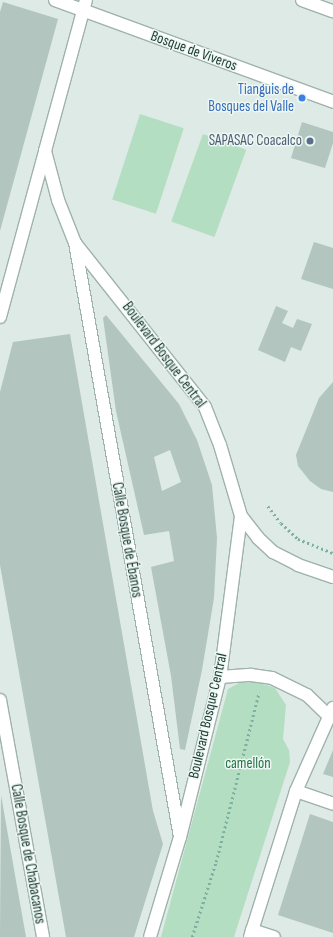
<!DOCTYPE html>
<html>
<head>
<meta charset="utf-8">
<style>
	body { margin:0 }
	#map { position:relative; width:333px; height:937px; overflow:hidden; background:#ddeae5; font-family:"Sofia Sans Condensed",sans-serif }
	div>[style] { position:absolute }
	[style*='--x'] { left:calc(var(--x)*1px); top:calc(var(--y)*1px); width:calc(var(--w)*1px); rotate:calc(var(--a)*1deg) }
	.green>* { inset:0; background:#b4dec1; transform-origin:0 0 }
	.building>* { inset:0; background:#b2c5be }
	.path>* { height:2.5px; margin-top:-1.25px; transform-origin:0; background:repeating-linear-gradient(90deg,#7bb0a2 0 2px,transparent 0 5px) }
	.roads { filter:drop-shadow(1px 0 #a0b2ac) drop-shadow(-1px 0 #a0b2ac) drop-shadow(0 1px #a0b2ac) drop-shadow(0 -1px #a0b2ac) }
	.minor>* { height:12px; margin:-6px; padding:0 6px; transform-origin:6px; border-radius:6px; background:#fff }
	.tertiary>* { height:12px; margin:-6px; padding:0 6px; transform-origin:6px; border-radius:6px; background:#fff }
	.dots>* { width:11px; height:11px; translate:-50% -50%; box-sizing:border-box; border:2px solid #edf7f3; border-radius:50% }
	span { translate:-50% -50%; white-space:nowrap; text-align:center; line-height:1.15; -webkit-text-stroke:3px #edf7f3; paint-order:stroke }
	.street-label { font-size:15px; color:#1e3b34 }
	.shop-label { font-size:15px; color:#366cbe }
	.right { translate:-100% -50%; text-align:right }
	.service-label { font-size:15px; color:#4e5e75 }
	.park-label { font-size:15px; color:#257447 }
</style>
</head>
<body>
<div id="map">
	<div class="green">
		<i style="left:140px;top:114px;width:46px;height:90px;rotate:18deg"></i>
		<i style="left:203px;top:134px;width:46px;height:93px;rotate:20deg"></i>
		<i style="clip-path:polygon(255px 681px,275px 688px,286px 705px,283px 739px,289px 750px,290px 762px,234px 937px,161px 937px,228px 689px,239px 683px)"></i>
	</div>
	<div class="building">
		<i style="clip-path:polygon(3px 2px,58px 19px,0 231px,0 12px)"></i>
		<i style="clip-path:polygon(302px 122px,333px 132px,333px 143px,325px 168px,291px 158px)"></i>
		<i style="clip-path:polygon(314px 242px,333px 248px,333px 289px,301px 279px)"></i>
		<i style="clip-path:polygon(276px 306px,288px 311px,282px 323px,293px 328px,297px 319px,312px 324px,301px 351px,291px 347px,285px 362px,258px 350px)"></i>
		<i style="clip-path:polygon(evenodd,106px 315px,179px 404px,197px 440px,212px 485px,217px 538px,214px 598px,202px 670px,185px 750px,180px 749px,171px 676px,151px 567px,174px 561px,169px 531px,144px 535px,116px 411px,103px 318px,106px 315px,170px 450px,181px 482px,162px 491px,154px 457px,170px 450px)"></i>
		<i style="clip-path:polygon(70px 334px,153px 811px,163px 844px,134px 937px,66px 937px,0 565px,0 392px,13px 342px)"></i>
		<i style="clip-path:polygon(333px 382px,333px 492px,321px 489px,310px 481px,298px 466px,296px 455px,319px 398px)"></i>
		<i style="clip-path:polygon(333px 750px,333px 777px,323px 774px)"></i>
		<i style="clip-path:polygon(1px 795px,15px 875px,26px 937px,0 937px)"></i>
		<i style="clip-path:polygon(310px 814px,333px 822px,333px 933px,278px 915px)"></i>
	</div>
	<div class="path">
		<i style="--x:268;--y:506;--w:21;--a:53"></i>
		<i style="--x:281;--y:523;--w:23;--a:43"></i>
		<i style="--x:298;--y:539;--w:38;--a:22"></i>
		<i style="--x:192;--y:937;--w:79;--a:-72.3"></i>
		<i style="--x:216;--y:862;--w:175;--a:-75.8"></i>
	</div>
	<div class="roads">
		<div class="minor">
			<i style="--x:55;--y:0;--w:296;--a:20.1"></i>
			<i style="--x:302;--y:0;--w:33;--a:20"></i>
			<i style="--x:75;--y:243;--w:603;--a:79.98"></i>
			<i style="--x:0;--y:317;--w:172;--a:-74.8"></i>
			<i style="--x:0;--y:700;--w:241;--a:79.7"></i>
			<i style="--x:296;--y:791;--w:39;--a:19"></i>
			<i style="--x:252;--y:930;--w:23;--a:18"></i>
		</div>
		<div class="tertiary">
			<i style="--x:86;--y:0;--w:156;--a:105.2"></i>
			<i style="--x:45;--y:151;--w:51;--a:75.1"></i>
			<i style="--x:58;--y:200;--w:46;--a:68.4"></i>
			<i style="--x:75;--y:243;--w:209;--a:51.6"></i>
			<i style="--x:205;--y:407;--w:41;--a:68.5"></i>
			<i style="--x:220;--y:445;--w:74;--a:73.5"></i>
			<i style="--x:241;--y:516;--w:162;--a:97.4"></i>
			<i style="--x:220;--y:677;--w:165;--a:104"></i>
			<i style="--x:180;--y:837;--w:104;--a:106.7"></i>
			<i style="--x:241;--y:516;--w:28;--a:52"></i>
			<i style="--x:258;--y:538;--w:21;--a:43"></i>
			<i style="--x:273;--y:552;--w:28;--a:27"></i>
			<i style="--x:298;--y:565;--w:37;--a:19"></i>
			<i style="--x:220;--y:677;--w:31;--a:-4"></i>
			<i style="--x:251;--y:675;--w:21;--a:8"></i>
			<i style="--x:272;--y:678;--w:39;--a:26"></i>
			<i style="--x:307;--y:695;--w:30;--a:44"></i>
			<i style="--x:250;--y:937;--w:153;--a:-72.5"></i>
			<i style="--x:296;--y:791;--w:91;--a:-66"></i>
		</div>
	</div>
	<div class="dots">
		<i style="left:302px;top:98px;background:#3f7fe0"></i>
		<i style="left:310px;top:141px;background:#5c6f8a"></i>
	</div>
	<div class="street-label">
		<span style="left:194px;top:51px;rotate:20deg">Bosque de Viveros</span>
		<span style="left:164px;top:355px;rotate:53deg">Boulevard Bosque Central</span>
		<span style="left:127px;top:540px;rotate:80deg">Calle Bosque de Ébanos</span>
		<span style="left:208px;top:716px;rotate:-77deg">Boulevard Bosque Central</span>
		<span style="left:28px;top:854px;rotate:80deg">Calle Bosque de Chabacanos</span>
	</div>
	<div class="shop-label">
		<span class="right" style="left:294px;top:98px">Tianguis de<br>Bosques del Valle</span>
	</div>
	<div class="service-label">
		<span class="right" style="left:302px;top:141px">SAPASAC Coacalco</span>
	</div>
	<div class="park-label">
		<span style="left:248px;top:764px">camellón</span>
	</div>
</div>
</body>
</html>
